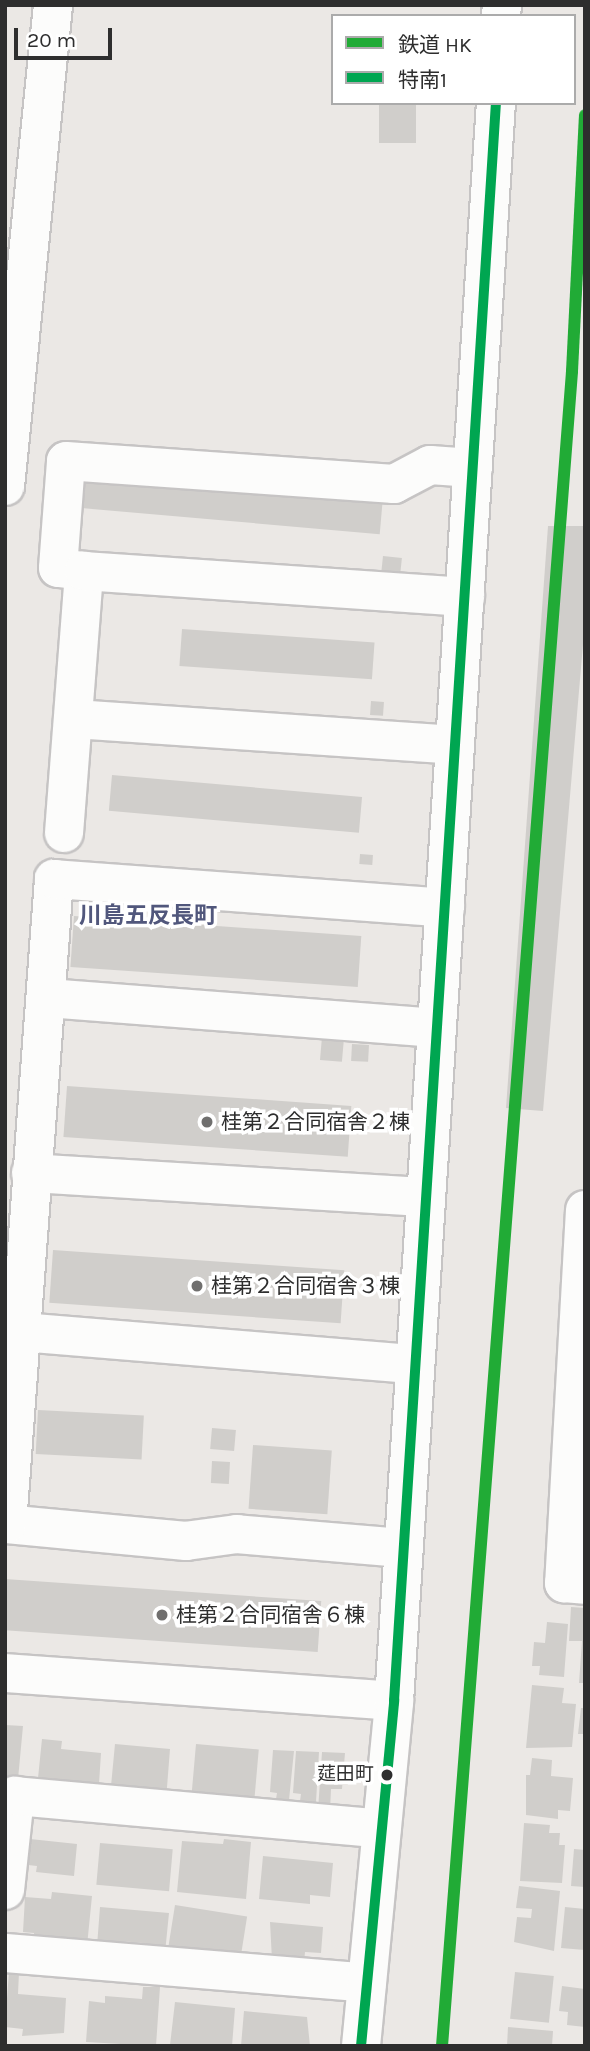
<!DOCTYPE html>
<html>
<head>
<meta charset="utf-8">
<style>
	body { margin:0 }
	#map { position:relative; width:590px; height:2051px; overflow:hidden; background:#ebe8e5; font-family:Karla,"Noto Sans JP",sans-serif }
	div>[style] { position:absolute }
	[style*='--x'] { left:calc(var(--x)*1px); top:calc(var(--y)*1px); width:calc(var(--w)*1px); rotate:calc(var(--a)*1deg) }
	.building>* { inset:0; background:#d0cecb; transform-origin:0 0 }
	.roads { filter:drop-shadow(2px 0 #c6c4c4) drop-shadow(-2px 0 #c6c4c4) drop-shadow(0 2px #c6c4c4) drop-shadow(0 -2px #c6c4c4) }
	.minor>* { height:38px; margin:-19px; padding:0 19px; transform-origin:19px; border-radius:19px; background:#fcfcfb }
	.bus-1>* { height:10px; margin:-5px; padding:0 5px; transform-origin:5px; border-radius:5px; background:#00a651 }
	.rail-1>* { height:12px; margin:-6px; padding:0 6px; transform-origin:6px; border-radius:6px; background:#21ab36 }
	.dots>* { width:19px; height:19px; translate:-50% -50%; box-sizing:border-box; border:4px solid #fff; border-radius:50% }
	span { translate:-50% -50%; white-space:nowrap; text-align:center; line-height:1.15; -webkit-text-stroke:7px #fff; paint-order:stroke }
	.bus-label { font-size:19px; color:#2e2e2e }
	.right { translate:-100% -50%; text-align:right }
	.poi-label { font-size:21px; color:#2e2e2e }
	.left { translate:0 -50%; text-align:left }
	.neighbourhood-label { font-size:23px; color:#51577c; font-weight:700 }
	.frame { position:absolute; inset:0; border:7px solid #2e2e2e; pointer-events:none }
	.legend { position:absolute; left:331px; top:14px; width:245px; height:91px; box-sizing:border-box; background:#fff; border:2px solid #ababab; margin:0; padding:9px 12px; list-style:none; font-size:21px; color:#2e2e2e }
	.legend li { display:flex; align-items:center; gap:14px; height:35px }
	.legend b { width:35px; border:2px solid #ababab }
	.scale { position:absolute; left:14px; top:28px; width:98px; height:32px; box-sizing:border-box; border:4px solid #2e2e2e; border-top:0; padding-left:9px; font-size:21px; line-height:24px; white-space:nowrap; color:#2e2e2e; -webkit-text-stroke:5px #fff; paint-order:stroke }
</style>
</head>
<body>
<div id="map">
	<div class="building">
		<i style="left:379px;top:103px;width:37px;height:40px"></i>
		<i style="left:82px;top:472px;width:302px;height:36px;rotate:5deg"></i>
		<i style="clip-path:polygon(548px 526px,585px 526px,585px 621px,543px 1111px,506px 1108px)"></i>
		<i style="left:383px;top:556px;width:19px;height:15px;rotate:6deg"></i>
		<i style="left:182px;top:629px;width:193px;height:37px;rotate:4deg"></i>
		<i style="left:371px;top:701px;width:13px;height:14px;rotate:4deg"></i>
		<i style="left:112px;top:775px;width:251px;height:36px;rotate:5deg"></i>
		<i style="left:360px;top:854px;width:13px;height:10px;rotate:4deg"></i>
		<i style="left:74px;top:916px;width:288px;height:51px;rotate:4deg"></i>
		<i style="left:322px;top:1037px;width:22px;height:23px;rotate:5deg"></i>
		<i style="left:352px;top:1044px;width:17px;height:17px;rotate:3deg"></i>
		<i style="left:67px;top:1086px;width:285px;height:51px;rotate:4deg"></i>
		<i style="left:53px;top:1250px;width:292px;height:53px;rotate:4deg"></i>
		<i style="left:38px;top:1410px;width:106px;height:44px;rotate:3deg"></i>
		<i style="left:212px;top:1428px;width:24px;height:21px;rotate:5deg"></i>
		<i style="left:253px;top:1445px;width:79px;height:64px;rotate:4deg"></i>
		<i style="left:212px;top:1461px;width:18px;height:22px;rotate:3deg"></i>
		<i style="left:5px;top:1579px;width:317px;height:51px;rotate:4deg"></i>
		<i style="clip-path:polygon(571px 1607px,585px 1608px,585px 1683px,579px 1683px,582px 1641px,569px 1641px)"></i>
		<i style="clip-path:polygon(547px 1622px,568px 1624px,564px 1677px,539px 1675px,540px 1666px,532px 1666px,534px 1642px,545px 1643px)"></i>
		<i style="clip-path:polygon(532px 1685px,564px 1688px,562px 1703px,576px 1704px,572px 1747px,526px 1748px)"></i>
		<i style="clip-path:polygon(581px 1708px,585px 1708px,585px 1734px,578px 1734px)"></i>
		<i style="clip-path:polygon(5px 1725px,23px 1726px,18px 1779px,5px 1778px)"></i>
		<i style="clip-path:polygon(42px 1739px,62px 1741px,61px 1749px,101px 1753px,99px 1784px,38px 1778px)"></i>
		<i style="clip-path:polygon(115px 1744px,170px 1749px,166px 1800px,111px 1786px)"></i>
		<i style="left:196px;top:1744px;width:63px;height:48px;rotate:5deg"></i>
		<i style="clip-path:polygon(273px 1750px,294px 1751px,289px 1800px,276px 1799px,277px 1793px,270px 1792px)"></i>
		<i style="clip-path:polygon(296px 1751px,319px 1752px,316px 1802px,300px 1801px,301px 1794px,293px 1793px)"></i>
		<i style="clip-path:polygon(322px 1752px,345px 1753px,342px 1789px,331px 1789px,330px 1811px,318px 1810px)"></i>
		<i style="clip-path:polygon(532px 1758px,552px 1760px,551px 1776px,573px 1778px,570px 1811px,558px 1810px,558px 1819px,526px 1815px,526px 1775px,530px 1775px)"></i>
		<i style="clip-path:polygon(524px 1823px,550px 1825px,549px 1833px,560px 1833px,559px 1845px,565px 1845px,562px 1883px,520px 1881px)"></i>
		<i style="clip-path:polygon(30px 1839px,77px 1844px,74px 1876px,36px 1872px,37px 1866px,28px 1865px)"></i>
		<i style="clip-path:polygon(224px 1839px,251px 1842px,246px 1899px,177px 1892px,182px 1841px,223px 1844px)"></i>
		<i style="left:100px;top:1843px;width:73px;height:42px;rotate:5deg"></i>
		<i style="clip-path:polygon(574px 1849px,585px 1850px,585px 1887px,571px 1886px)"></i>
		<i style="clip-path:polygon(263px 1856px,333px 1863px,330px 1897px,310px 1895px,310px 1904px,259px 1899px)"></i>
		<i style="clip-path:polygon(519px 1886px,560px 1891px,554px 1951px,514px 1942px,517px 1917px,531px 1918px,532px 1909px,516px 1908px)"></i>
		<i style="clip-path:polygon(52px 1892px,92px 1896px,87px 1946px,33px 1942px,34px 1933px,23px 1932px,25px 1897px,51px 1899px)"></i>
		<i style="left:175px;top:1905px;width:73px;height:43px;rotate:9deg"></i>
		<i style="clip-path:polygon(100px 1907px,169px 1913px,165px 1953px,143px 1951px,143px 1943px,120px 1941px,120px 1948px,97px 1946px)"></i>
		<i style="clip-path:polygon(565px 1907px,585px 1909px,585px 1950px,561px 1948px)"></i>
		<i style="clip-path:polygon(270px 1922px,323px 1927px,321px 1953px,305px 1952px,304px 1963px,272px 1960px)"></i>
		<i style="clip-path:polygon(9px 1971px,19px 1972px,18px 1994px,66px 1998px,64px 2033px,22px 2036px,23px 2029px,5px 2027px)"></i>
		<i style="left:515px;top:1972px;width:39px;height:47px;rotate:6deg"></i>
		<i style="clip-path:polygon(562px 1986px,585px 1989px,585px 2027px,567px 2025px,568px 2012px,559px 2011px)"></i>
		<i style="clip-path:polygon(143px 1987px,160px 1987px,156px 2046px,86px 2042px,89px 2001px,105px 2003px,105px 1996px,142px 1999px)"></i>
		<i style="clip-path:polygon(175px 2002px,235px 2008px,232px 2046px,170px 2045px)"></i>
		<i style="clip-path:polygon(244px 2011px,307px 2017px,310px 2046px,241px 2046px)"></i>
		<i style="clip-path:polygon(508px 2027px,553px 2031px,552px 2046px,507px 2046px)"></i>
	</div>
	<div class="roads">
		<div class="minor">
			<i style="--x:501;--y:16;--w:11;--a:-85"></i>
			<i style="--x:5;--y:486;--w:483;--a:-84.3"></i>
			<i style="--x:84;--y:571;--w:26;--a:-173"></i>
			<i style="--x:58;--y:568;--w:107;--a:-85.7"></i>
			<i style="--x:66;--y:461;--w:329;--a:4"></i>
			<i style="--x:394;--y:484;--w:41;--a:-27.8"></i>
			<i style="--x:430;--y:465;--w:43;--a:4"></i>
			<i style="--x:75;--y:719;--w:380;--a:3.9"></i>
			<i style="--x:64;--y:833;--w:263;--a:-85.6"></i>
			<i style="--x:84;--y:571;--w:382;--a:3.9"></i>
			<i style="--x:47;--y:998;--w:388;--a:4.4"></i>
			<i style="--x:31;--y:1173;--w:394;--a:3.5"></i>
			<i style="--x:585;--y:1210;--w:374;--a:93.2"></i>
			<i style="--x:564;--y:1583;--w:21;--a:5"></i>
			<i style="--x:22;--y:1332;--w:393;--a:4.7"></i>
			<i style="--x:402;--y:1548;--w:166;--a:-175.2"></i>
			<i style="--x:237;--y:1534;--w:51;--a:172.2"></i>
			<i style="--x:186;--y:1541;--w:180;--a:-174.6"></i>
			<i style="--x:7;--y:1524;--w:647;--a:-85.83"></i>
			<i style="--x:54;--y:879;--w:392;--a:4.2"></i>
			<i style="--x:5;--y:1673;--w:390;--a:4.1"></i>
			<i style="--x:5;--y:1890;--w:95;--a:-83.9"></i>
			<i style="--x:15;--y:1796;--w:368;--a:5.1"></i>
			<i style="--x:5;--y:1953;--w:363;--a:4.7"></i>
			<i style="--x:361;--y:2046;--w:347;--a:-84.5"></i>
			<i style="--x:394;--y:1701;--w:1601;--a:-86.35"></i>
		</div>
	</div>
	<div class="bus-1">
		<i style="--x:361;--y:2046;--w:347;--a:-84.5"></i>
		<i style="--x:394;--y:1701;--w:1601;--a:-86.35"></i>
	</div>
	<div class="rail-1">
		<i style="--x:442;--y:2046;--w:1680;--a:-85.56"></i>
		<i style="--x:572;--y:371;--w:256;--a:-87.1"></i>
	</div>
	<div class="dots">
		<i style="left:207px;top:1122px;background:#706f6e"></i>
		<i style="left:197px;top:1286px;background:#706f6e"></i>
		<i style="left:162px;top:1615px;background:#706f6e"></i>
		<i style="left:387px;top:1775px;background:#2e2e2e"></i>
	</div>
	<div class="bus-label">
		<span class="right" style="left:374px;top:1775px">莚田町</span>
	</div>
	<div class="poi-label">
		<span class="left" style="left:221px;top:1122px">桂第２合同宿舎２棟</span>
		<span class="left" style="left:211px;top:1286px">桂第２合同宿舎３棟</span>
		<span class="left" style="left:176px;top:1615px">桂第２合同宿舎６棟</span>
	</div>
	<div class="neighbourhood-label">
		<span style="left:148px;top:916px">川島五反長町</span>
	</div>
	<div class="frame"></div>
	<ul class="legend">
	<li><b style="height:9px;background:#21ab36"></b>鉄道 HK</li>
	<li><b style="height:9px;background:#00a651"></b>特南1</li>
	</ul>
	<div class="scale">20 m</div>
</div>
</body>
</html>
